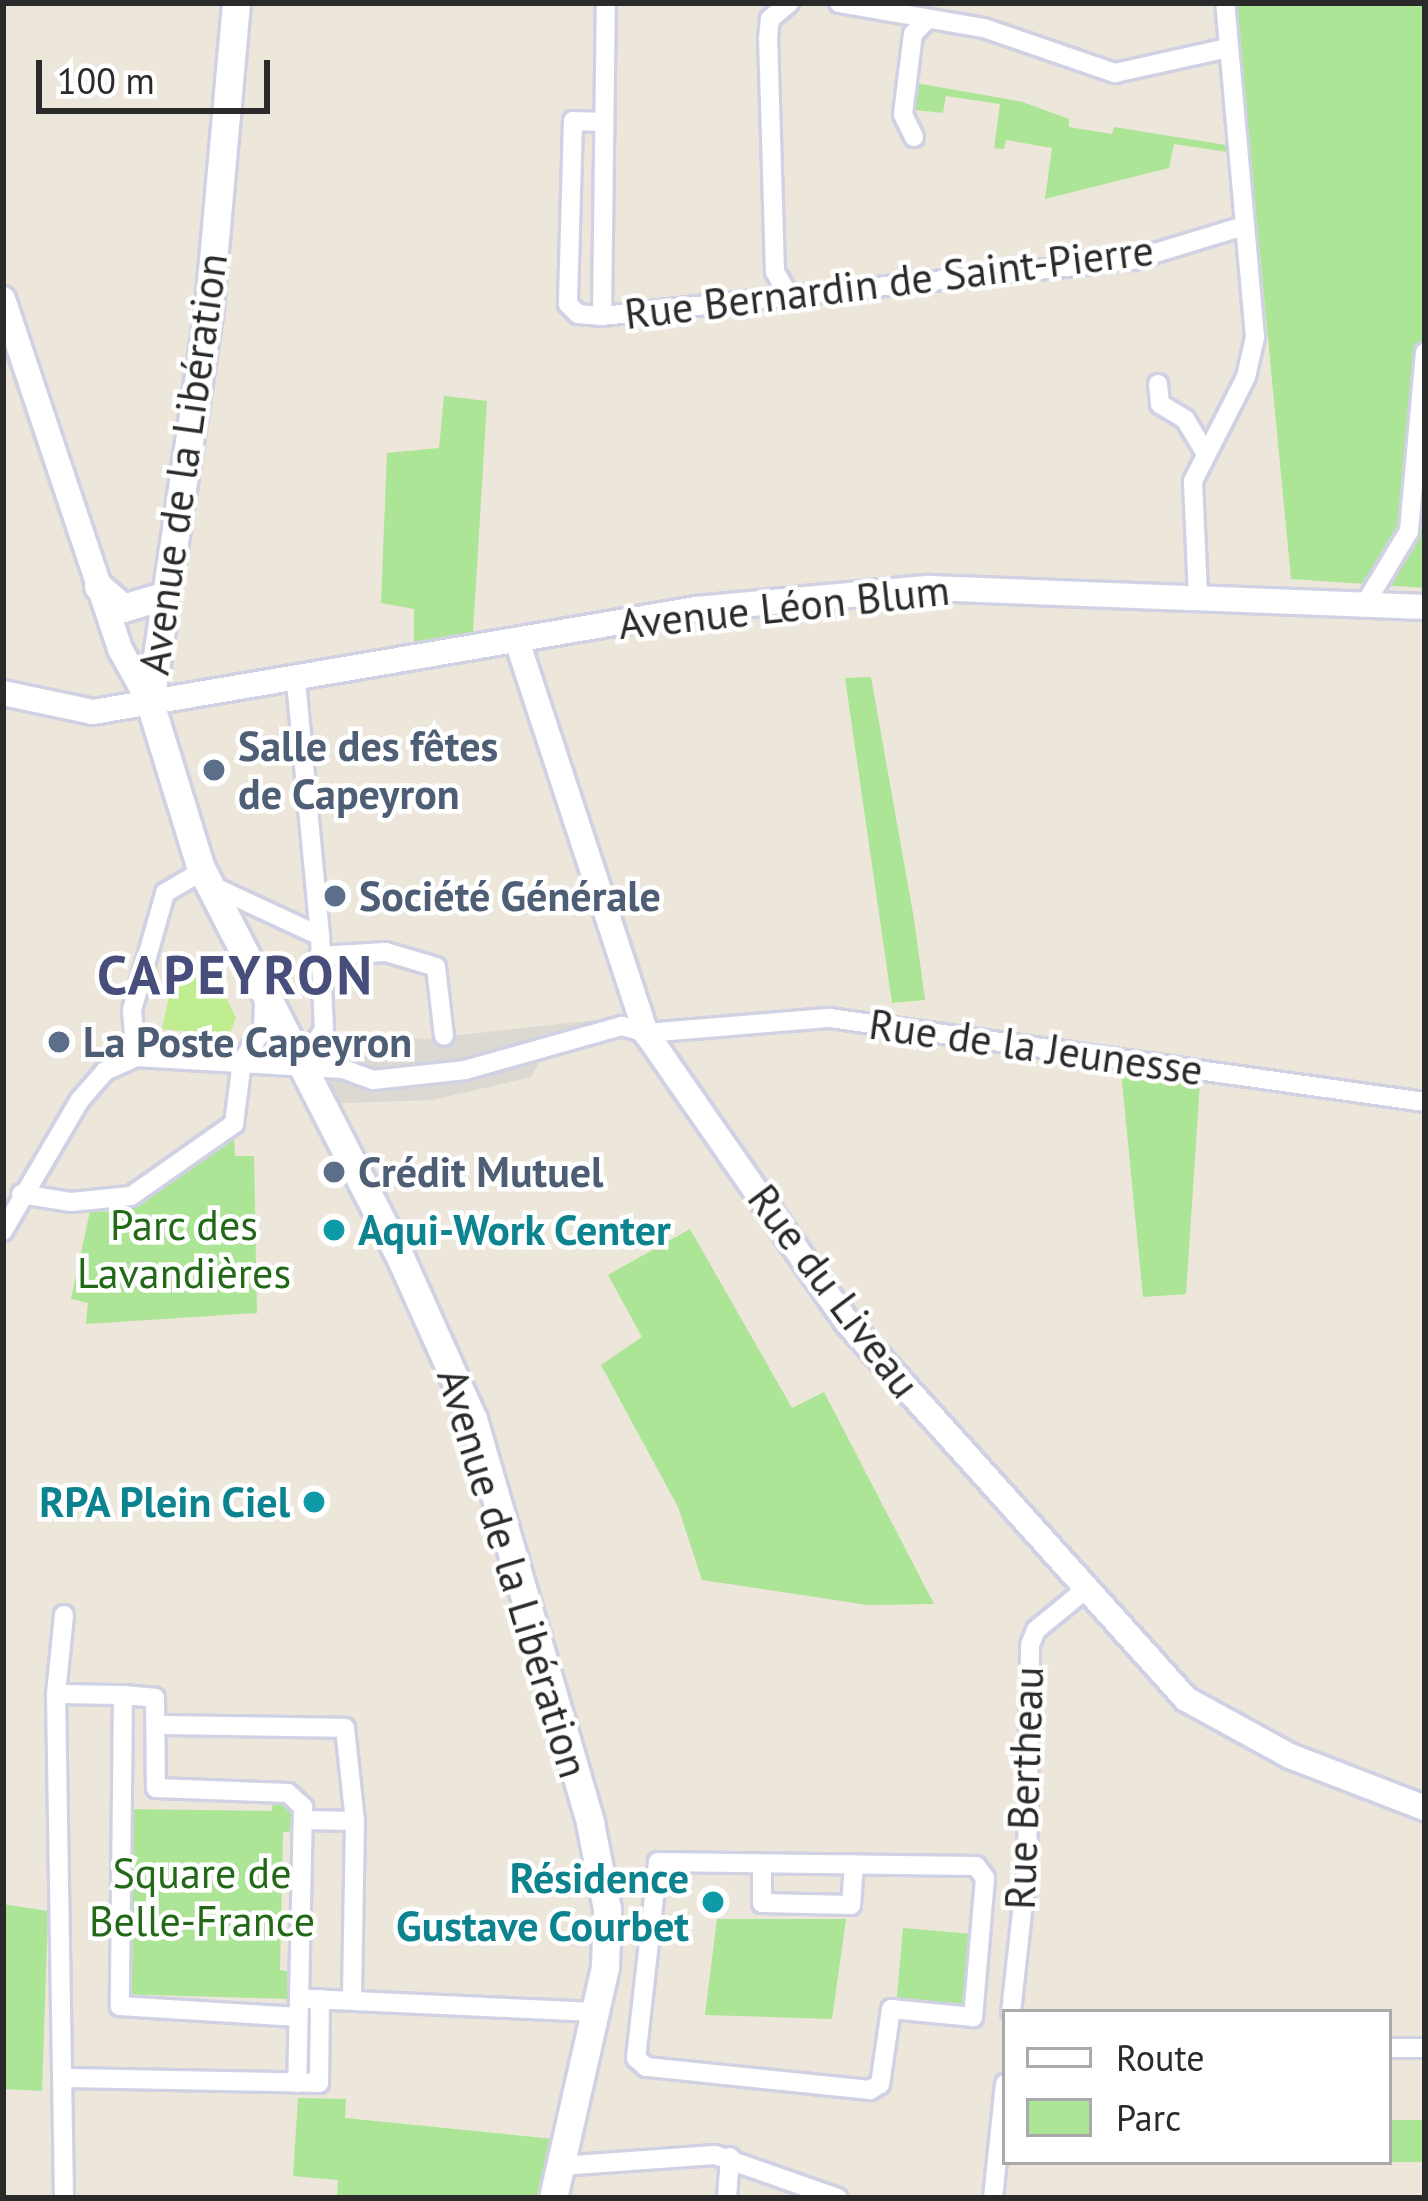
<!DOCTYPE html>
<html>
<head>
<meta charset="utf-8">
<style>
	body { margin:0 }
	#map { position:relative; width:1428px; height:2201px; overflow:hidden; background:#ede6db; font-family:"PT Sans",sans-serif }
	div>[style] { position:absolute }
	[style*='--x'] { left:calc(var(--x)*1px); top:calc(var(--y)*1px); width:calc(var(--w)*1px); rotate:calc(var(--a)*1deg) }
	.green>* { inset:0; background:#abe595; transform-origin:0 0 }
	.pitch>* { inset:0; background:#bfed90 }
	.plaza>* { inset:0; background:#dcd9d2 }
	.roads { filter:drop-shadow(3px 0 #d0d2e3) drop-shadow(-3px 0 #d0d2e3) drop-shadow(0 3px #d0d2e3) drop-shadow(0 -3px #d0d2e3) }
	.minor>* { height:18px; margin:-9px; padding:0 9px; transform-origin:9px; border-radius:9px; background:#fff }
	.tertiary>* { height:24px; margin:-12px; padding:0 12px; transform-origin:12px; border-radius:12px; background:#fff }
	.secondary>* { height:27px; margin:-13.5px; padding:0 13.5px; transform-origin:13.5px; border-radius:13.5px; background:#fff }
	.dots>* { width:33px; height:33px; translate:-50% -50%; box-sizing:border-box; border:6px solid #fff; border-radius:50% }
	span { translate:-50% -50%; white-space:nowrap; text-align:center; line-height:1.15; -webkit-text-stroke:9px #fff; paint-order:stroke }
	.street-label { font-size:42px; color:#2a2a2a }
	.service-label { font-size:42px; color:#4e5e75; font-weight:700 }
	.left { translate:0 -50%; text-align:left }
	.park-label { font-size:42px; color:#226917 }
	.culture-label { font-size:42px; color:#0d838f; font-weight:700 }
	.right { translate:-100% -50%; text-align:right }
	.district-label { font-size:54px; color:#484e7c; font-weight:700; letter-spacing:3px }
	.frame { position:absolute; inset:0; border:6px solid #2a2a2a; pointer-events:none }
	.legend { position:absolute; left:1002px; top:2009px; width:390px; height:156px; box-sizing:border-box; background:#fff; border:3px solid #aaa; margin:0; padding:15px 21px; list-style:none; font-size:36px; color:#2a2a2a }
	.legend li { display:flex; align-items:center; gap:24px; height:60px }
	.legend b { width:60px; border:3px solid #aaa }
	.scale { position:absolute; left:36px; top:60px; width:234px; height:54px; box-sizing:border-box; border:6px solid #2a2a2a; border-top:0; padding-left:15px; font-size:36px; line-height:42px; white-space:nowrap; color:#2a2a2a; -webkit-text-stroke:9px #fff; paint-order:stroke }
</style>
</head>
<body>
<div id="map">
	<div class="green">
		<i style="clip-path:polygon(1236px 3px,1425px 3px,1425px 588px,1291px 579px)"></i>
		<i style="clip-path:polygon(916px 83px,1023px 102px,1069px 119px,1069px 127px,1112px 134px,1114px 127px,1226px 145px,1227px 152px,1174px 144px,1169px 168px,1045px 199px,1052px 148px,1006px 140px,1004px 149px,994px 148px,1000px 104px,946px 96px,943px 113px,916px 110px)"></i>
		<i style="clip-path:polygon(444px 396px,487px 401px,473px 633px,414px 644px,414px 609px,381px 603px,387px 453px,439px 448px)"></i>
		<i style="clip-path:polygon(871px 677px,914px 919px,925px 1000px,892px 1003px,845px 678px)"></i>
		<i style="clip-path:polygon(1121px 1071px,1200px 1082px,1186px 1294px,1143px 1297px)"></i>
		<i style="clip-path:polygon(234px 1137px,235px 1156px,254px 1156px,257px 1313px,86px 1324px,88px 1303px,71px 1299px,90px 1211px,116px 1212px)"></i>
		<i style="clip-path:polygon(690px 1229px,792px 1408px,824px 1392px,934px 1604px,868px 1605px,702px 1580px,678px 1507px,601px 1365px,642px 1337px,608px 1275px)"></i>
		<i style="clip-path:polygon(273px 1798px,295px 1814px,295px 1831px,283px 1832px,280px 1970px,292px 1972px,291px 1999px,118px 1994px,122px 1809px,272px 1811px)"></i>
		<i style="clip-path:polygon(3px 1904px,48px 1911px,42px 2091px,3px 2089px)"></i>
		<i style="clip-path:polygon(717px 1919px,846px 1919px,832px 2019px,705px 2015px)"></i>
		<i style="left:903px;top:1928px;width:76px;height:82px;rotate:5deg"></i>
		<i style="clip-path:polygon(298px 2098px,346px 2099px,345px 2118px,554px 2139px,537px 2198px,337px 2198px,338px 2180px,293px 2176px)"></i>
		<i style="left:1389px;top:2120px;width:36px;height:42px"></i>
	</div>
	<div class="pitch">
		<i style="clip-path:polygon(174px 972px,215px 974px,236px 1018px,229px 1035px,162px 1029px)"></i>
	</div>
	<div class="plaza">
		<i style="clip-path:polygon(641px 1015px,664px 1062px,633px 1040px,610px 1039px,541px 1058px,531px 1077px,432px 1100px,319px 1104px,298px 1066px,324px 1030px,425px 1039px)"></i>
	</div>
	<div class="roads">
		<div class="minor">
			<i style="--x:839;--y:3;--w:147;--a:9.8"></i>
			<i style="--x:984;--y:28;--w:139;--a:19"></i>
			<i style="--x:1115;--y:73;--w:116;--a:-12.5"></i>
			<i style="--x:603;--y:122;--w:30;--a:-178"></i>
			<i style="--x:573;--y:121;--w:183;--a:91.6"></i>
			<i style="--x:568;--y:304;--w:14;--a:45"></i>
			<i style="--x:578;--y:314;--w:24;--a:5"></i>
			<i style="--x:602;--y:316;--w:313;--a:-89.3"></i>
			<i style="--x:914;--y:137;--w:25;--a:-116"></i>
			<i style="--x:903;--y:114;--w:81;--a:-82.9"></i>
			<i style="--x:913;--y:34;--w:17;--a:-45"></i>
			<i style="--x:789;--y:296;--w:28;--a:-120"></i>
			<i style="--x:775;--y:272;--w:234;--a:-91.7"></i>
			<i style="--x:768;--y:38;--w:19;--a:-84"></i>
			<i style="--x:770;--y:19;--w:25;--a:-40"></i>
			<i style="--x:602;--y:316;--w:533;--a:-6.03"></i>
			<i style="--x:1132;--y:260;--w:117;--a:-16.9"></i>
			<i style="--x:1158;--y:384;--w:20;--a:84"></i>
			<i style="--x:1160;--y:404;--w:29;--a:31"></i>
			<i style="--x:1185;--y:419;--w:37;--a:59"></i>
			<i style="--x:1198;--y:596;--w:115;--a:-92.5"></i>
			<i style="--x:1193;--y:481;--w:117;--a:-63"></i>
			<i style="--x:1246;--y:377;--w:41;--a:-77.3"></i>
			<i style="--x:1255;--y:337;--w:335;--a:-95.1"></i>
			<i style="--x:1365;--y:604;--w:85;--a:-58.9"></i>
			<i style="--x:1409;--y:531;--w:179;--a:-84.9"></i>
			<i style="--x:296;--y:681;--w:256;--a:84.6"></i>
			<i style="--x:208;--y:884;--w:123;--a:24.9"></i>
			<i style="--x:320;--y:936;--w:94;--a:87.6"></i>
			<i style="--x:324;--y:1030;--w:44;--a:125.8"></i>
			<i style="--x:319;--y:956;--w:67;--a:-3.4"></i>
			<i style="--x:386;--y:952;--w:52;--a:16.7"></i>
			<i style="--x:436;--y:967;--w:69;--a:83.4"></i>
			<i style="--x:136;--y:1057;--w:47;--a:-94.9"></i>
			<i style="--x:132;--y:1010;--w:122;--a:-74.2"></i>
			<i style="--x:165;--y:893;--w:43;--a:-30.7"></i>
			<i style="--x:242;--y:1061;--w:37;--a:-56"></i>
			<i style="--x:263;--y:1030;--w:29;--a:-88"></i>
			<i style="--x:21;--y:1194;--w:51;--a:9.1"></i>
			<i style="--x:71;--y:1202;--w:60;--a:-5.7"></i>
			<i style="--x:131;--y:1196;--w:126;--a:-35"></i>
			<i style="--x:234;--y:1124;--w:64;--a:-82.8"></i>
			<i style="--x:3;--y:1231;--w:152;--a:-59.6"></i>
			<i style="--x:80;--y:1100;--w:38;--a:-49"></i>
			<i style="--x:105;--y:1071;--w:34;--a:-24"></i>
			<i style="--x:136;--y:1057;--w:207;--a:3.3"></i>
			<i style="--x:343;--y:1069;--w:32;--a:20"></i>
			<i style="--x:373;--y:1080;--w:93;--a:-6.2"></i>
			<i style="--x:465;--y:1070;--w:163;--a:-15.7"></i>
			<i style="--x:622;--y:1026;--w:25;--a:16"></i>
			<i style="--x:646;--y:1033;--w:185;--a:-4.7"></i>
			<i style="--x:830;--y:1018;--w:601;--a:8.04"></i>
			<i style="--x:64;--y:1615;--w:79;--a:95.8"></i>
			<i style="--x:56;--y:1694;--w:504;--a:89.09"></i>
			<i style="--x:56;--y:1694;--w:67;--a:0.9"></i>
			<i style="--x:123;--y:1695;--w:311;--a:90.6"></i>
			<i style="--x:120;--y:2006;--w:178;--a:3.5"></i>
			<i style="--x:123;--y:1695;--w:32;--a:5"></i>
			<i style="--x:155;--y:1698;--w:90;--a:89.4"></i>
			<i style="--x:156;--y:1788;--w:132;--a:2.2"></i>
			<i style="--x:288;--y:1793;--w:21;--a:43"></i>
			<i style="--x:303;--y:1807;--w:276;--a:91.2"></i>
			<i style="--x:157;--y:1725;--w:188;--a:0.9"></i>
			<i style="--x:345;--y:1728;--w:94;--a:83.9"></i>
			<i style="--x:304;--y:1820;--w:51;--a:1.1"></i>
			<i style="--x:355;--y:1821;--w:179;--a:91"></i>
			<i style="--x:658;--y:1862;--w:318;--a:0.7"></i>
			<i style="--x:976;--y:1866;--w:15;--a:53"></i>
			<i style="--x:985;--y:1878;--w:140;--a:94.9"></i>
			<i style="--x:973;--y:2017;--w:82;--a:-174.4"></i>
			<i style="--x:891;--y:2009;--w:76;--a:98.3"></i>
			<i style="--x:880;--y:2084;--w:12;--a:149"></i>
			<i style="--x:870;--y:2090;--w:225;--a:-174.1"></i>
			<i style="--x:646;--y:2067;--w:13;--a:-138"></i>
			<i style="--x:636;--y:2058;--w:197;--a:-83.6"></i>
			<i style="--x:762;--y:1864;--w:39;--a:90"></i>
			<i style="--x:762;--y:1903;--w:89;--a:1.3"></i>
			<i style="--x:851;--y:1905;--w:41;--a:-85.8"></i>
			<i style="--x:309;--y:1999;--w:288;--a:2.6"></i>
			<i style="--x:1011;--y:2012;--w:147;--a:-83.7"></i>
			<i style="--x:1027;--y:1866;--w:221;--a:-89.2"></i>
			<i style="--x:1030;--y:1645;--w:16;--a:-68"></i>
			<i style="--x:1036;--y:1630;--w:65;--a:-39.4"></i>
			<i style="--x:1389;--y:2048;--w:36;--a:0"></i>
			<i style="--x:64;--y:2078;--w:255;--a:1.1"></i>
			<i style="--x:319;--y:2083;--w:84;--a:-89.3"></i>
			<i style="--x:560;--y:2166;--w:155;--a:-4.1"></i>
			<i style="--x:715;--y:2155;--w:130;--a:19.3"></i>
			<i style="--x:727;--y:2198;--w:41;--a:-85.8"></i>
			<i style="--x:993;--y:2198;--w:115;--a:-84"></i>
		</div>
		<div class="tertiary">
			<i style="--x:3;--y:299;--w:369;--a:71.5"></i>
			<i style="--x:120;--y:649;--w:62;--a:60.9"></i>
			<i style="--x:517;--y:641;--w:413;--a:71.8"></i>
			<i style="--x:646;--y:1033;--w:351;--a:55.2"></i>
			<i style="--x:846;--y:1321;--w:508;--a:48.03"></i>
			<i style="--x:1186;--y:1699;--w:119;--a:28.7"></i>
			<i style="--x:1290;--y:1756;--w:145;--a:21.1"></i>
			<i style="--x:3;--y:693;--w:92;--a:11.9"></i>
			<i style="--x:93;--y:712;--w:612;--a:-9.69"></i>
			<i style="--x:696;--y:609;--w:234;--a:-5.2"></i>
			<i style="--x:929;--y:588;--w:496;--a:2.2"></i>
		</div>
		<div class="secondary">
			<i style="--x:236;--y:3;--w:306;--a:95.1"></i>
			<i style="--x:209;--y:308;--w:399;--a:98.5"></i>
			<i style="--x:150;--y:703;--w:170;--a:72.9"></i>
			<i style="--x:200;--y:866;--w:441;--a:62.9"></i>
			<i style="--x:401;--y:1259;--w:175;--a:65.8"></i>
			<i style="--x:473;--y:1419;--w:421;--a:73.8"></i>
			<i style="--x:590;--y:1823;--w:88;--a:78.8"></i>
			<i style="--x:607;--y:1909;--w:58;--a:92"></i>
			<i style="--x:605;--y:1967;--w:237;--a:102.7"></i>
			<i style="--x:98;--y:586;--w:33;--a:41"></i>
			<i style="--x:123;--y:608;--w:42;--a:-16.7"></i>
		</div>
	</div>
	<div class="dots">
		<i style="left:214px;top:770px;background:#5c6f8a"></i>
		<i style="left:335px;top:896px;background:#5c6f8a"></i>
		<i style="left:59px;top:1042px;background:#5c6f8a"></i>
		<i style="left:334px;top:1172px;background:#5c6f8a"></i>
		<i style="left:334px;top:1230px;background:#0f9aa8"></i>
		<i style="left:314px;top:1502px;background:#0f9aa8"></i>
		<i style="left:713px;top:1902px;background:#0f9aa8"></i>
	</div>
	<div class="street-label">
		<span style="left:889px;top:282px;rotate:-7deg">Rue Bernardin de Saint-Pierre</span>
		<span style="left:183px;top:464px;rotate:-82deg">Avenue de la Libération</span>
		<span style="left:784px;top:607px;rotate:-6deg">Avenue Léon Blum</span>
		<span style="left:1036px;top:1047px;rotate:8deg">Rue de la Jeunesse</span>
		<span style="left:834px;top:1291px;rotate:53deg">Rue du Liveau</span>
		<span style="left:513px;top:1573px;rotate:73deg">Avenue de la Libération</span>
		<span style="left:1024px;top:1788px;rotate:-88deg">Rue Bertheau</span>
	</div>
	<div class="service-label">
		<span class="left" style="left:238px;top:770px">Salle des fêtes<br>de Capeyron</span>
		<span class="left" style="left:359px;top:896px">Société Générale</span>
		<span class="left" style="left:83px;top:1042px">La Poste Capeyron</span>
		<span class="left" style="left:358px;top:1172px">Crédit Mutuel</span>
	</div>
	<div class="park-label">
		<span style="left:184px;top:1249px">Parc des<br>Lavandières</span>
		<span style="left:202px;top:1897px">Square de<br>Belle-France</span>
	</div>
	<div class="culture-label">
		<span class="left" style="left:358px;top:1230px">Aqui-Work Center</span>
		<span class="right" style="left:290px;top:1502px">RPA Plein Ciel</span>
		<span class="right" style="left:689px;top:1902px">Résidence<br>Gustave Courbet</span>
	</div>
	<div class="district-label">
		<span style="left:236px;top:974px">CAPEYRON</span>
	</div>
	<div class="frame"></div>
	<ul class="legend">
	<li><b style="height:15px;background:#fff"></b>Route</li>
	<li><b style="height:33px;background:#abe595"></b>Parc</li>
	</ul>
	<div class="scale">100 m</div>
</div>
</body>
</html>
